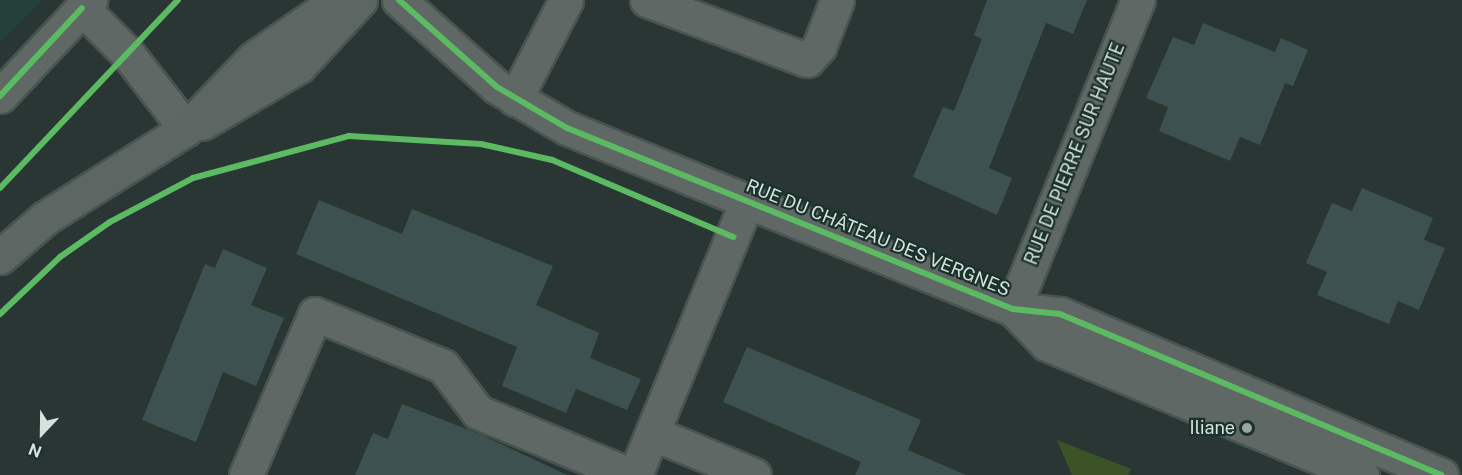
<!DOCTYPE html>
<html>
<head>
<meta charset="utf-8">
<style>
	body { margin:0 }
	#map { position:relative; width:1462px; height:475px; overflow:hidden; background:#2a3633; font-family:"Public Sans",sans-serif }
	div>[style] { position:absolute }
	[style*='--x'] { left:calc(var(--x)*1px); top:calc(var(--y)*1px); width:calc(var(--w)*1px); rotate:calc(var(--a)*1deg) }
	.built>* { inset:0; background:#24403a }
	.green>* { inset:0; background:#3c5328 }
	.building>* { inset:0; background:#3c5150 }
	.roads { filter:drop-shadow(2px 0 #495451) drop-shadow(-2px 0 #495451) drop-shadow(0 2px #495451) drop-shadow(0 -2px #495451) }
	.minor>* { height:33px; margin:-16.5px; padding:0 16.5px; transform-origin:16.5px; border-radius:16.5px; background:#5f6865 }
	.tertiary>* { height:33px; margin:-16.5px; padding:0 16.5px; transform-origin:16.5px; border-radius:16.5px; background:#5f6865 }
	.secondary>* { height:33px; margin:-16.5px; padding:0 16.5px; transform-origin:16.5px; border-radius:16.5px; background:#5c6763 }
	.cycleway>* { height:6px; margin:-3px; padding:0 3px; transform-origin:3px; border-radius:3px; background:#5cba63 }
	.dots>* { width:16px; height:16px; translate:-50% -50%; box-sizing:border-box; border:3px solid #1b312b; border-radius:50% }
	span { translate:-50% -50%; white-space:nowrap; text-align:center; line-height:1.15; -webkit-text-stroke:4.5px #1b312b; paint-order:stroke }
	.street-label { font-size:18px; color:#d5e2de }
	.poi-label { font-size:18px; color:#d5e2de }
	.right { translate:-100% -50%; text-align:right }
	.north { position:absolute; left:12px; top:403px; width:60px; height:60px; -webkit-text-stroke:4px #1b312b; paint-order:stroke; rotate:202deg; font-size:16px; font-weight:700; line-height:24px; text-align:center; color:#d5e2de }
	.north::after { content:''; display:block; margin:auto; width:21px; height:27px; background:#d5e2de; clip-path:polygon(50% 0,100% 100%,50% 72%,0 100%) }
</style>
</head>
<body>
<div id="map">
	<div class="built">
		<i style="clip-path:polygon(0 0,43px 0,0 43px)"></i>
	</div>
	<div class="green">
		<i style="clip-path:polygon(1057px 440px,1131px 469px,1128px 475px,1072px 475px)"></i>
	</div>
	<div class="building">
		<i style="clip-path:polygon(987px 0,1087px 0,1073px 34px,1024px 14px,1046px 23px,989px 168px,1012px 178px,997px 215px,913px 177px,943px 107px,954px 111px,982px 39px,974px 35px)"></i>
		<i style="clip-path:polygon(1203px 23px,1275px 52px,1281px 38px,1308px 50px,1293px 86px,1285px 83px,1260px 145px,1240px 137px,1230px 161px,1159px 131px,1168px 107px,1146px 98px,1173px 37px,1194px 45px)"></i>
		<i style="clip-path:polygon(1362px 188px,1433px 218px,1424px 240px,1445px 248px,1419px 310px,1398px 301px,1389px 324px,1317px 295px,1327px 272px,1306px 263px,1332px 203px,1352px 211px)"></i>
		<i style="clip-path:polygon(319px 200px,402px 234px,412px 209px,553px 266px,536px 305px,599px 333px,590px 358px,641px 379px,627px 410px,576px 389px,566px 413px,502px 386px,517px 347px,296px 254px)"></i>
		<i style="clip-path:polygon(223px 249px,267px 268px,251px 305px,284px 318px,256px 386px,223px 372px,196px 442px,142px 420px,205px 264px,215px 268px)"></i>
		<i style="clip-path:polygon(747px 347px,921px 420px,908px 450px,966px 475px,855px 475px,861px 462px,723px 402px)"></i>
		<i style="clip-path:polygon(402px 404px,482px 435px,567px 475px,355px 475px,373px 433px,388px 439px)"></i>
	</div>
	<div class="roads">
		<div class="minor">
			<i style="--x:399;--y:0;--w:131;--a:41.6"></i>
			<i style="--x:497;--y:87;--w:81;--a:30.4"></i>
			<i style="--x:567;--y:128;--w:481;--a:22.1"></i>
			<i style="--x:1013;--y:309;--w:47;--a:6.1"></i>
			<i style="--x:1060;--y:314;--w:414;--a:22.9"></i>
			<i style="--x:647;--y:0;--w:171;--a:20.6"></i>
			<i style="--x:807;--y:60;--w:18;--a:-47"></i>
			<i style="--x:819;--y:47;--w:50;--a:-69"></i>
			<i style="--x:515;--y:99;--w:111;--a:-62.7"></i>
			<i style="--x:1013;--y:309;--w:49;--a:45.8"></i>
			<i style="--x:1047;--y:344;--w:341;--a:22.6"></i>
			<i style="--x:1013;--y:309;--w:333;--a:-68"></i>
			<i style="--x:652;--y:433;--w:110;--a:22.4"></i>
			<i style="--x:246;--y:475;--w:175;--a:-66.8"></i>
			<i style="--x:315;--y:314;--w:138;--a:22.1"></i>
			<i style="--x:443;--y:366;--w:58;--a:52.7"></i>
			<i style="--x:478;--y:412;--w:165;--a:22.5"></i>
			<i style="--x:635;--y:475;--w:296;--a:-67.8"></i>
		</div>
		<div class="tertiary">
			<i style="--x:82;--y:8;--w:65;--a:45"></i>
			<i style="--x:128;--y:54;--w:95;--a:52.3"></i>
			<i style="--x:0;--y:96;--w:132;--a:-46.8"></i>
		</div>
		<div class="secondary">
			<i style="--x:202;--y:123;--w:113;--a:-30.4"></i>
			<i style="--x:299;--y:66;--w:90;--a:-47.3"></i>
			<i style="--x:0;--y:257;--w:60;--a:-40.9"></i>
			<i style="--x:45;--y:218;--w:167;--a:-32.3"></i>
			<i style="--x:186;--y:129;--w:98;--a:-46.2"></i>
			<i style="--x:254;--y:58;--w:102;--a:-34.6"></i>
		</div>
	</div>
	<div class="cycleway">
		<i style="--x:399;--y:0;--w:131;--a:41.6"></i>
		<i style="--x:497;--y:87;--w:81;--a:30.4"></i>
		<i style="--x:567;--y:128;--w:481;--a:22.1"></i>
		<i style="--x:1013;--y:309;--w:47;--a:6.1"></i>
		<i style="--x:1060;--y:314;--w:414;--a:22.9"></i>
		<i style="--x:0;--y:96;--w:120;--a:-47"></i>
		<i style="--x:0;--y:188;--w:259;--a:-46.6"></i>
		<i style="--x:0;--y:314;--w:83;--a:-43.5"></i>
		<i style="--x:60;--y:257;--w:61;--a:-35"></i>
		<i style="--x:110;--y:222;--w:94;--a:-27.9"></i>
		<i style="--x:193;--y:178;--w:162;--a:-15.1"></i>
		<i style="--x:349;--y:136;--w:132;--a:3.5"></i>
		<i style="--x:481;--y:144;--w:73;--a:12.7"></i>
		<i style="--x:552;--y:160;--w:197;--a:23"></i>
	</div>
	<div class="dots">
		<i style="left:1247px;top:428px;background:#99a6a2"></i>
	</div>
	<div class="street-label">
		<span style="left:1075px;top:154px;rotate:-68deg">RUE DE PIERRE SUR HAUTE</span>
		<span style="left:878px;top:238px;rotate:22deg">RUE DU CHÂTEAU DES VERGNES</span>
	</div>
	<div class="poi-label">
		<span class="right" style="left:1235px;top:428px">Iliane</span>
	</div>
	<div class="north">N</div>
</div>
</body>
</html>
